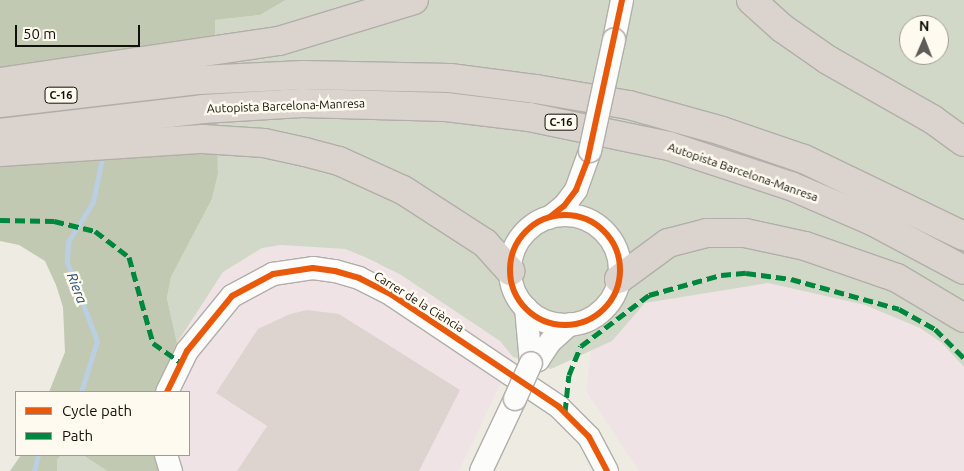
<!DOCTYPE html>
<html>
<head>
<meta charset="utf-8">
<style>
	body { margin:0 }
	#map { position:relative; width:964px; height:471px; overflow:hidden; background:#eeebe3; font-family:Ubuntu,sans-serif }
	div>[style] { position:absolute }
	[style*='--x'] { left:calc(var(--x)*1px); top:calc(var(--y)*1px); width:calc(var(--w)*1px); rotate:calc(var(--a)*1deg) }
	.industrial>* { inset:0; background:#f0e3e6 }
	.green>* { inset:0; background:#d2d8c7 }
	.forest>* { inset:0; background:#c1c9b2 }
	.stream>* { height:5px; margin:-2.5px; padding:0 2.5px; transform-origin:2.5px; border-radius:2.5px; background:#bacfe2 }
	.building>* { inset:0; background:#ddd4cf }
	.roads { filter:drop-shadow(1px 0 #b1aea9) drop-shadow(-1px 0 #b1aea9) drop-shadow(0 1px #b1aea9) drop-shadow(0 -1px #b1aea9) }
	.minor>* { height:22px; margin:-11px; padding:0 11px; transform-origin:11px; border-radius:11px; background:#fcfcfb }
	.minor>.ring { margin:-11px; padding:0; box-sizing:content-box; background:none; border:22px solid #fcfcfb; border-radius:50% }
	.highway>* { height:28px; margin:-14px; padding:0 14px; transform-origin:14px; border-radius:14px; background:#dbd3ce }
	.bridges { filter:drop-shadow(1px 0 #b1aea9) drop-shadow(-1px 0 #b1aea9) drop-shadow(0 1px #b1aea9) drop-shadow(0 -1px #b1aea9) }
	.minor-bridge>* { height:22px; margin:-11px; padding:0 11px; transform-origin:11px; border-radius:11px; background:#fcfcfb }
	.quiet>* { height:5px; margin-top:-2.5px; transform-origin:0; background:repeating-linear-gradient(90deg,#00873e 0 10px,transparent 0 15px) }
	.cycleway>* { height:6px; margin:-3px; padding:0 3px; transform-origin:3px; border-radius:3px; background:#e8590c }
	.cycleway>.ring { margin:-3px; padding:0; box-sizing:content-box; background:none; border:6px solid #e8590c; border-radius:50% }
	span { translate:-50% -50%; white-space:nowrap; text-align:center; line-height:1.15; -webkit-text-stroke:5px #fefaef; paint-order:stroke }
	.shield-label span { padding:1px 4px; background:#fefaef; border:1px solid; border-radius:4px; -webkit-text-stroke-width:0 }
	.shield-label { font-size:11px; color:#12100b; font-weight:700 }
	.street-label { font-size:12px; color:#12100b }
	.water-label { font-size:14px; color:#214e77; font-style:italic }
	.legend { position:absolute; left:15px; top:391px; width:175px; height:65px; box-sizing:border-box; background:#fefaef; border:1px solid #a09c94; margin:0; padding:6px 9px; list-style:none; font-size:15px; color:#12100b }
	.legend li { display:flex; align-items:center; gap:10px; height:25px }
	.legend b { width:25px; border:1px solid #a09c94 }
	.north { position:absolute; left:899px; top:15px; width:50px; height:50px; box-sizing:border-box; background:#fefaef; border:1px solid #a09c94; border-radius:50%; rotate:1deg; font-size:14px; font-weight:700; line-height:20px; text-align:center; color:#12100b }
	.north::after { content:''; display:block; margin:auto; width:18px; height:22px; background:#5f5d57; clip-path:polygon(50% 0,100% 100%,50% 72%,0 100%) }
	.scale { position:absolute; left:15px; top:25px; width:125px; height:22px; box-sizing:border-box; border:2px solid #12100b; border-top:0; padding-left:6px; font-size:15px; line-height:18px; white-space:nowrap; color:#12100b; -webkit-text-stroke:4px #fefaef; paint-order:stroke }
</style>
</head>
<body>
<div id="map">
	<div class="industrial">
		<i style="clip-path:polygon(281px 245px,345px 249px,401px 275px,500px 341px,513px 357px,459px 471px,161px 471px,156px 455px,189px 455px,189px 392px,155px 392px,177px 343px,223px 272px,262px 248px)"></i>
		<i style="clip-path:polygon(768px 283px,865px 305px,920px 328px,942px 343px,964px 367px,964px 471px,639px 471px,586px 391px,591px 350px,612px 340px,645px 303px)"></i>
	</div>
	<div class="green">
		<i style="clip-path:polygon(evenodd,286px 0,964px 0,964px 367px,942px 343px,920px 328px,865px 305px,768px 283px,645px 303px,612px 341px,551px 369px,513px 357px,500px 341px,401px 275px,369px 259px,345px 249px,281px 245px,262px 248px,223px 272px,177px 343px,167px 298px,171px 277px,212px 199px,218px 174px,215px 20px,260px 15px,286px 0,909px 25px,939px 25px,939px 55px,909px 55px,909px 25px)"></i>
		<i style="clip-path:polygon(61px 455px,83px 455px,107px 471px,57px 471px,57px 460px)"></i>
	</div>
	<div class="forest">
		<i style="clip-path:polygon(0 0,286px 0,260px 15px,215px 20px,218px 174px,212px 199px,171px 277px,167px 298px,177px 343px,155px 392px,49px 392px,65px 352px,63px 307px,56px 285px,45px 261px,19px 245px,0 241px)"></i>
		<i style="clip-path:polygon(21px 455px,61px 455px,57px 460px,57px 471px,10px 471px)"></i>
		<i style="clip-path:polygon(83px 455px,156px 455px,161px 471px,107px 471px)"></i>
	</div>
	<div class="stream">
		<i style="--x:81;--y:392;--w:53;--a:-72.6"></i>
		<i style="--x:97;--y:341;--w:85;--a:-110.8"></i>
		<i style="--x:67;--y:262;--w:20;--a:-87"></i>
		<i style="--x:68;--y:242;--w:47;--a:-58"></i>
		<i style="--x:93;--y:202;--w:45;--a:-78.4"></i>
		<i style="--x:34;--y:471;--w:16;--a:-76"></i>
	</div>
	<div class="building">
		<i style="clip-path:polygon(307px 310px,339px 314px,460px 390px,419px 471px,237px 471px,267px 426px,216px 393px,258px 329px,290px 314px)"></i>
	</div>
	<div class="roads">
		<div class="minor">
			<i style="--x:614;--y:40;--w:41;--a:-78.7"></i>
			<i class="ring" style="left:510px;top:215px;width:88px;height:88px"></i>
			<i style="--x:549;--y:218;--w:19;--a:-39"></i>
			<i style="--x:564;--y:206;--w:20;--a:-53"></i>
			<i style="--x:576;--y:190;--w:41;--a:-70.3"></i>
			<i style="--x:526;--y:308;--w:55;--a:84.8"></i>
			<i style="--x:531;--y:363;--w:8;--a:-23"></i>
			<i style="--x:538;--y:360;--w:23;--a:-56"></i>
			<i style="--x:551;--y:341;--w:25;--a:-42"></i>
			<i style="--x:167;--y:392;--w:46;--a:-64"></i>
			<i style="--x:187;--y:351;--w:71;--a:-50.7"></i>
			<i style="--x:232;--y:296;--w:47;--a:-28.2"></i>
			<i style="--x:273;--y:274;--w:40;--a:-8.5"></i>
			<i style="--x:313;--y:268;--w:22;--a:8"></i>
			<i style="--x:335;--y:271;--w:25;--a:16"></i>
			<i style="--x:359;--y:278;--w:37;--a:27"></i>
			<i style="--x:392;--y:295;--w:201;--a:33.8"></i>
			<i style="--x:559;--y:407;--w:42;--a:45"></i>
			<i style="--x:589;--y:437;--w:38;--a:62"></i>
			<i style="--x:166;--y:455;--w:17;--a:73"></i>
			<i style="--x:481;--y:471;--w:80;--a:-64.7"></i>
		</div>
		<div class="highway">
			<i style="--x:751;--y:0;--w:42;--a:42.1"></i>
			<i style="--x:782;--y:28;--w:56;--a:34.8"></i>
			<i style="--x:828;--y:60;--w:120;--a:29.6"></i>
			<i style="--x:932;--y:119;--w:39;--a:36"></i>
			<i style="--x:0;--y:82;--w:282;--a:-8.4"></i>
			<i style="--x:279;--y:41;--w:141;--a:-16.9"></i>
			<i style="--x:0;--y:103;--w:201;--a:-6.6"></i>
			<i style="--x:200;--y:80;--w:103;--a:-2.8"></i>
			<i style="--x:303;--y:75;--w:147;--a:1.2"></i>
			<i style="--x:450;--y:78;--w:87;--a:7.3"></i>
			<i style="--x:536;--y:89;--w:94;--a:9.8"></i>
			<i style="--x:629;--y:105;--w:97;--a:15.6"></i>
			<i style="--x:722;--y:131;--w:87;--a:18.9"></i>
			<i style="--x:804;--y:159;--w:178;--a:25.7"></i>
			<i style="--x:0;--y:133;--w:204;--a:-6.7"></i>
			<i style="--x:203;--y:109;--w:99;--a:-3.5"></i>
			<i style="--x:302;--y:103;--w:144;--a:1.6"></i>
			<i style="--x:446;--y:107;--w:84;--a:6.9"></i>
			<i style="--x:529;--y:117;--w:143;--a:11.7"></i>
			<i style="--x:669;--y:146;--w:128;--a:18.2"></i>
			<i style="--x:791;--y:186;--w:88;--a:23.4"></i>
			<i style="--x:872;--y:221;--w:104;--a:28"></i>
			<i style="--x:0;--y:152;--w:203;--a:-3.7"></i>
			<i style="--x:203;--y:139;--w:61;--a:3.8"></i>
			<i style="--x:264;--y:143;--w:42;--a:12.4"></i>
			<i style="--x:305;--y:152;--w:35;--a:15"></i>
			<i style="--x:339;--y:161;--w:70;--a:24.4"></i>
			<i style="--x:403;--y:190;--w:98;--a:32.9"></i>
			<i style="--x:485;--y:243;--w:38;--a:48"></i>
			<i style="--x:619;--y:279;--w:61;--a:-36.3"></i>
			<i style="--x:668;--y:243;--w:40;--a:-14.4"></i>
			<i style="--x:707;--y:233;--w:38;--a:0"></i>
			<i style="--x:745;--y:233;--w:61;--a:12.2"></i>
			<i style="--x:805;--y:246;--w:97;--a:19.2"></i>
			<i style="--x:897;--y:278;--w:78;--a:30.8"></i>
		</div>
	</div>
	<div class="bridges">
		<div class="minor-bridge">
			<i style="--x:590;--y:151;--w:114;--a:-77.8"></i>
			<i style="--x:515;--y:399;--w:39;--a:-66"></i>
		</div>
	</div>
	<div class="quiet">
		<i style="--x:0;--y:220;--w:54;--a:1.1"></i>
		<i style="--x:54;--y:221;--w:42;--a:13.7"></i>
		<i style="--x:95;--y:231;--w:43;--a:37.4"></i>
		<i style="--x:129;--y:257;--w:89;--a:74.4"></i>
		<i style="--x:153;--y:343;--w:33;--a:35"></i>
		<i style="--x:565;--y:412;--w:37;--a:-84"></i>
		<i style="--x:569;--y:375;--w:31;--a:-68"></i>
		<i style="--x:581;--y:346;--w:85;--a:-36.9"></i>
		<i style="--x:649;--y:295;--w:75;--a:-15.5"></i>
		<i style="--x:721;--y:275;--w:25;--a:-5"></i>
		<i style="--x:746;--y:273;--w:45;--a:7.6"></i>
		<i style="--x:791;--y:279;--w:112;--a:15.5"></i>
		<i style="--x:899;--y:309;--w:41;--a:29.1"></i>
		<i style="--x:935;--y:329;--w:41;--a:45"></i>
	</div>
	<div class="cycleway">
		<i class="ring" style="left:510px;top:215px;width:104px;height:104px"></i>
		<i style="--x:551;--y:216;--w:16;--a:-38"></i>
		<i style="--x:564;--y:206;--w:20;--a:-53"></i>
		<i style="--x:576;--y:190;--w:30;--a:-69"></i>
		<i style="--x:587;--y:162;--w:166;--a:-77.8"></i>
		<i style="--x:167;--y:392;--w:46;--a:-64"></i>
		<i style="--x:187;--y:351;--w:71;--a:-50.7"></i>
		<i style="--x:232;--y:296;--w:47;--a:-28.2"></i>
		<i style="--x:273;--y:274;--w:40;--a:-8.5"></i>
		<i style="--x:313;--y:268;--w:22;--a:8"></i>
		<i style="--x:335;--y:271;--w:25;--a:16"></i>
		<i style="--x:359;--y:278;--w:37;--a:27"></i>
		<i style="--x:392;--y:295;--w:201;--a:33.8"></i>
		<i style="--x:559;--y:407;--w:42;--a:45"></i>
		<i style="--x:589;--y:437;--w:38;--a:62"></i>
	</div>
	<div class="shield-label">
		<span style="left:61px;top:95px">C-16</span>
		<span style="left:561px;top:122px">C-16</span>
	</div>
	<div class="street-label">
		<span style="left:286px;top:106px;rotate:-2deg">Autopista Barcelona-Manresa</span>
		<span style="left:743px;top:172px;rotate:19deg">Autopista Barcelona-Manresa</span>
		<span style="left:419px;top:302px;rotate:32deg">Carrer de la Ciència</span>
	</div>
	<div class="water-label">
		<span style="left:77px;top:288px;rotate:69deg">Riera</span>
	</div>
	<ul class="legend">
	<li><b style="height:6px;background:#e8590c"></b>Cycle path</li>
	<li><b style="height:6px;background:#00873e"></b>Path</li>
	</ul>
	<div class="north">N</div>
	<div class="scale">50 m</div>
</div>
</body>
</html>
